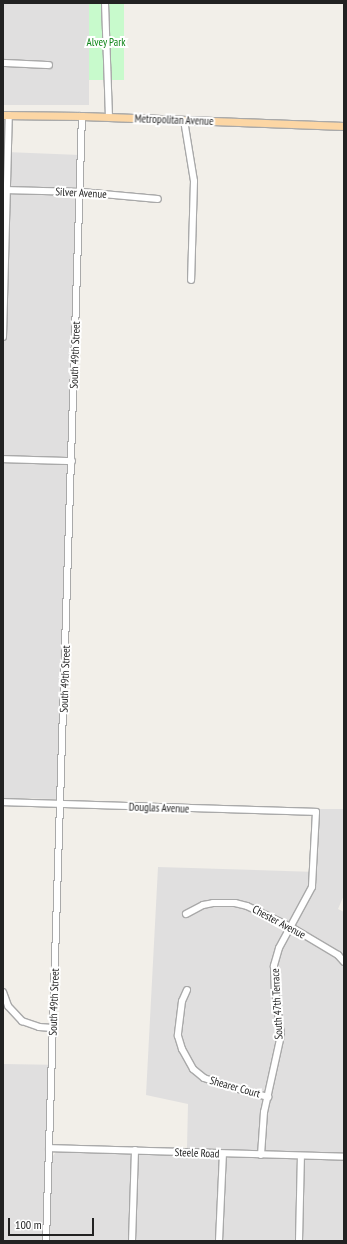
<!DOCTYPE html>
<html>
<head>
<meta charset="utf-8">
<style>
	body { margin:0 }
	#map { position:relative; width:347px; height:1244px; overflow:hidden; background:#f2efe9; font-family:"PT Sans Narrow",sans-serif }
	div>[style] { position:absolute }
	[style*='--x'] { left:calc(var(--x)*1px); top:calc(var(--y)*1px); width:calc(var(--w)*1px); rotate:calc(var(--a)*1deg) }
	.residential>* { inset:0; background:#e0dfdf; transform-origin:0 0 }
	.park>* { inset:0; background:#c8facc; transform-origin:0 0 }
	.roads { filter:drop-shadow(1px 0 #a9a9a9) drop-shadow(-1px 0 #a9a9a9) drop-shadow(0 1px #a9a9a9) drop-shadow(0 -1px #a9a9a9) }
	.minor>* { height:6px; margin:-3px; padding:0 3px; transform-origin:3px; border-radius:3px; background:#fff }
	.major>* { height:7px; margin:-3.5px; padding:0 3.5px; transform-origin:3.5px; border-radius:3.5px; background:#fcd6a4 }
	span { translate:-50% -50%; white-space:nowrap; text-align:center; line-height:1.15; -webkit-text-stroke:4px #fff; paint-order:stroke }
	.park-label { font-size:11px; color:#0c8416 }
	.street-label { font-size:11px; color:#222 }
	.frame { position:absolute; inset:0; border:4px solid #222; pointer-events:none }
	.scale { position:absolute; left:8px; top:1218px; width:86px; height:18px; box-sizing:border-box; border:2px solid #222; border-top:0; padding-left:5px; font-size:12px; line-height:14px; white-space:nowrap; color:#222; -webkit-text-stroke:3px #fff; paint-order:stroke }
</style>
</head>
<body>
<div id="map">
	<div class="residential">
		<i style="left:3px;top:3px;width:86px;height:102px"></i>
		<i style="clip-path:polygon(3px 117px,6px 123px,6px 152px,80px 155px,57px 799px,3px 798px)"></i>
		<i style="clip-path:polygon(318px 809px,344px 809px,344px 895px,338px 909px,344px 912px,344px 1153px,187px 1148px,188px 1104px,146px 1095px,158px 867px,317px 872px)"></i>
		<i style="left:3px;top:1064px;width:47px;height:177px;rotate:1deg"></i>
		<i style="clip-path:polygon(57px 1151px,130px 1154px,132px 1158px,130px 1241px,49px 1241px,52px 1157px)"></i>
		<i style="clip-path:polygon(142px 1152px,216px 1156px,219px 1158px,217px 1241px,135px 1241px,137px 1156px,139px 1153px)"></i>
		<i style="clip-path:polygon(231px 1157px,293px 1158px,296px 1160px,296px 1241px,222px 1241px,225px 1159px)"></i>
		<i style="clip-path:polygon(306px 1159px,344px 1160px,344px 1241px,301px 1241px,303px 1161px)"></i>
	</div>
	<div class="park">
		<i style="left:89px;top:3px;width:35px;height:77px"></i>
	</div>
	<div class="roads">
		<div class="minor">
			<i style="--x:105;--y:3;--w:114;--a:88"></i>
			<i style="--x:3;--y:63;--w:46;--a:2.5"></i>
			<i style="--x:184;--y:120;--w:62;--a:80.7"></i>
			<i style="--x:194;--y:181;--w:99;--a:91.7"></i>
			<i style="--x:4;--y:190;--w:77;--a:1.5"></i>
			<i style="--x:81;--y:192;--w:77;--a:5.2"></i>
			<i style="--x:3;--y:337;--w:222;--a:-88.5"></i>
			<i style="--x:3;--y:459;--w:69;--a:1.7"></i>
			<i style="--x:3;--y:802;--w:313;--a:1.8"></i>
			<i style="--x:316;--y:812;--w:75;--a:93.1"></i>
			<i style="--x:312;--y:887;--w:69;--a:118.4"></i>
			<i style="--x:279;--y:948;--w:19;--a:106"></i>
			<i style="--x:274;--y:966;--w:24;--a:88"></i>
			<i style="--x:275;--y:990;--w:45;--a:82.4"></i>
			<i style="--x:281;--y:1035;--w:79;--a:102.4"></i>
			<i style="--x:264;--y:1112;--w:43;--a:94"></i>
			<i style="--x:186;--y:914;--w:19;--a:-28"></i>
			<i style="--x:203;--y:905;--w:10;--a:-11"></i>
			<i style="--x:213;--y:903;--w:22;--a:0"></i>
			<i style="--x:235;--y:903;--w:12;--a:14"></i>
			<i style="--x:247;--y:906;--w:49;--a:25.5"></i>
			<i style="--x:291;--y:927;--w:55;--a:30.8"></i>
			<i style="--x:338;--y:955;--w:9;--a:49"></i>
			<i style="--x:187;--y:990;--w:12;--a:114"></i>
			<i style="--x:182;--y:1001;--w:35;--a:97"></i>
			<i style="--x:178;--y:1036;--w:14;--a:73"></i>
			<i style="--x:182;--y:1049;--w:23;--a:61"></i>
			<i style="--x:193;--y:1069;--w:14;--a:39"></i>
			<i style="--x:204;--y:1078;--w:21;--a:19"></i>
			<i style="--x:224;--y:1085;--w:46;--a:15.3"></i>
			<i style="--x:3;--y:992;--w:15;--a:70"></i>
			<i style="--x:8;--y:1006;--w:21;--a:47"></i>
			<i style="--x:22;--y:1021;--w:18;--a:19"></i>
			<i style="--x:39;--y:1027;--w:14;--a:4"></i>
			<i style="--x:49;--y:1148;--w:295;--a:1.7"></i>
			<i style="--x:46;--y:1241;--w:1126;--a:-88.17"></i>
			<i style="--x:132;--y:1241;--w:91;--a:-88.1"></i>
			<i style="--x:219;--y:1241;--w:87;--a:-87.4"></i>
			<i style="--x:299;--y:1241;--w:85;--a:-88.7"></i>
		</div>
		<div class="major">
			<i style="--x:3;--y:115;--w:79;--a:0.7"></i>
			<i style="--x:82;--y:116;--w:262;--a:2.2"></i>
		</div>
	</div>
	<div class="park-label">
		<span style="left:106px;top:42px">Alvey Park</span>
	</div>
	<div class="street-label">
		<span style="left:174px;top:120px;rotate:2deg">Metropolitan Avenue</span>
		<span style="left:81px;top:193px;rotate:3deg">Silver Avenue</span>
		<span style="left:75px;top:355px;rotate:-88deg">South 49th Street</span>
		<span style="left:65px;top:679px;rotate:-88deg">South 49th Street</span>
		<span style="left:159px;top:808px;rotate:2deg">Douglas Avenue</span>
		<span style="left:279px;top:922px;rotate:28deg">Chester Avenue</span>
		<span style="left:54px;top:1002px;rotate:-88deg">South 49th Street</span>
		<span style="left:277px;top:1004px;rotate:-93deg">South 47th Terrace</span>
		<span style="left:235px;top:1087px;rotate:16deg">Shearer Court</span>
		<span style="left:197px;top:1153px;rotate:2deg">Steele Road</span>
	</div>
	<div class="frame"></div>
	<div class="scale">100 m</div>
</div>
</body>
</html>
